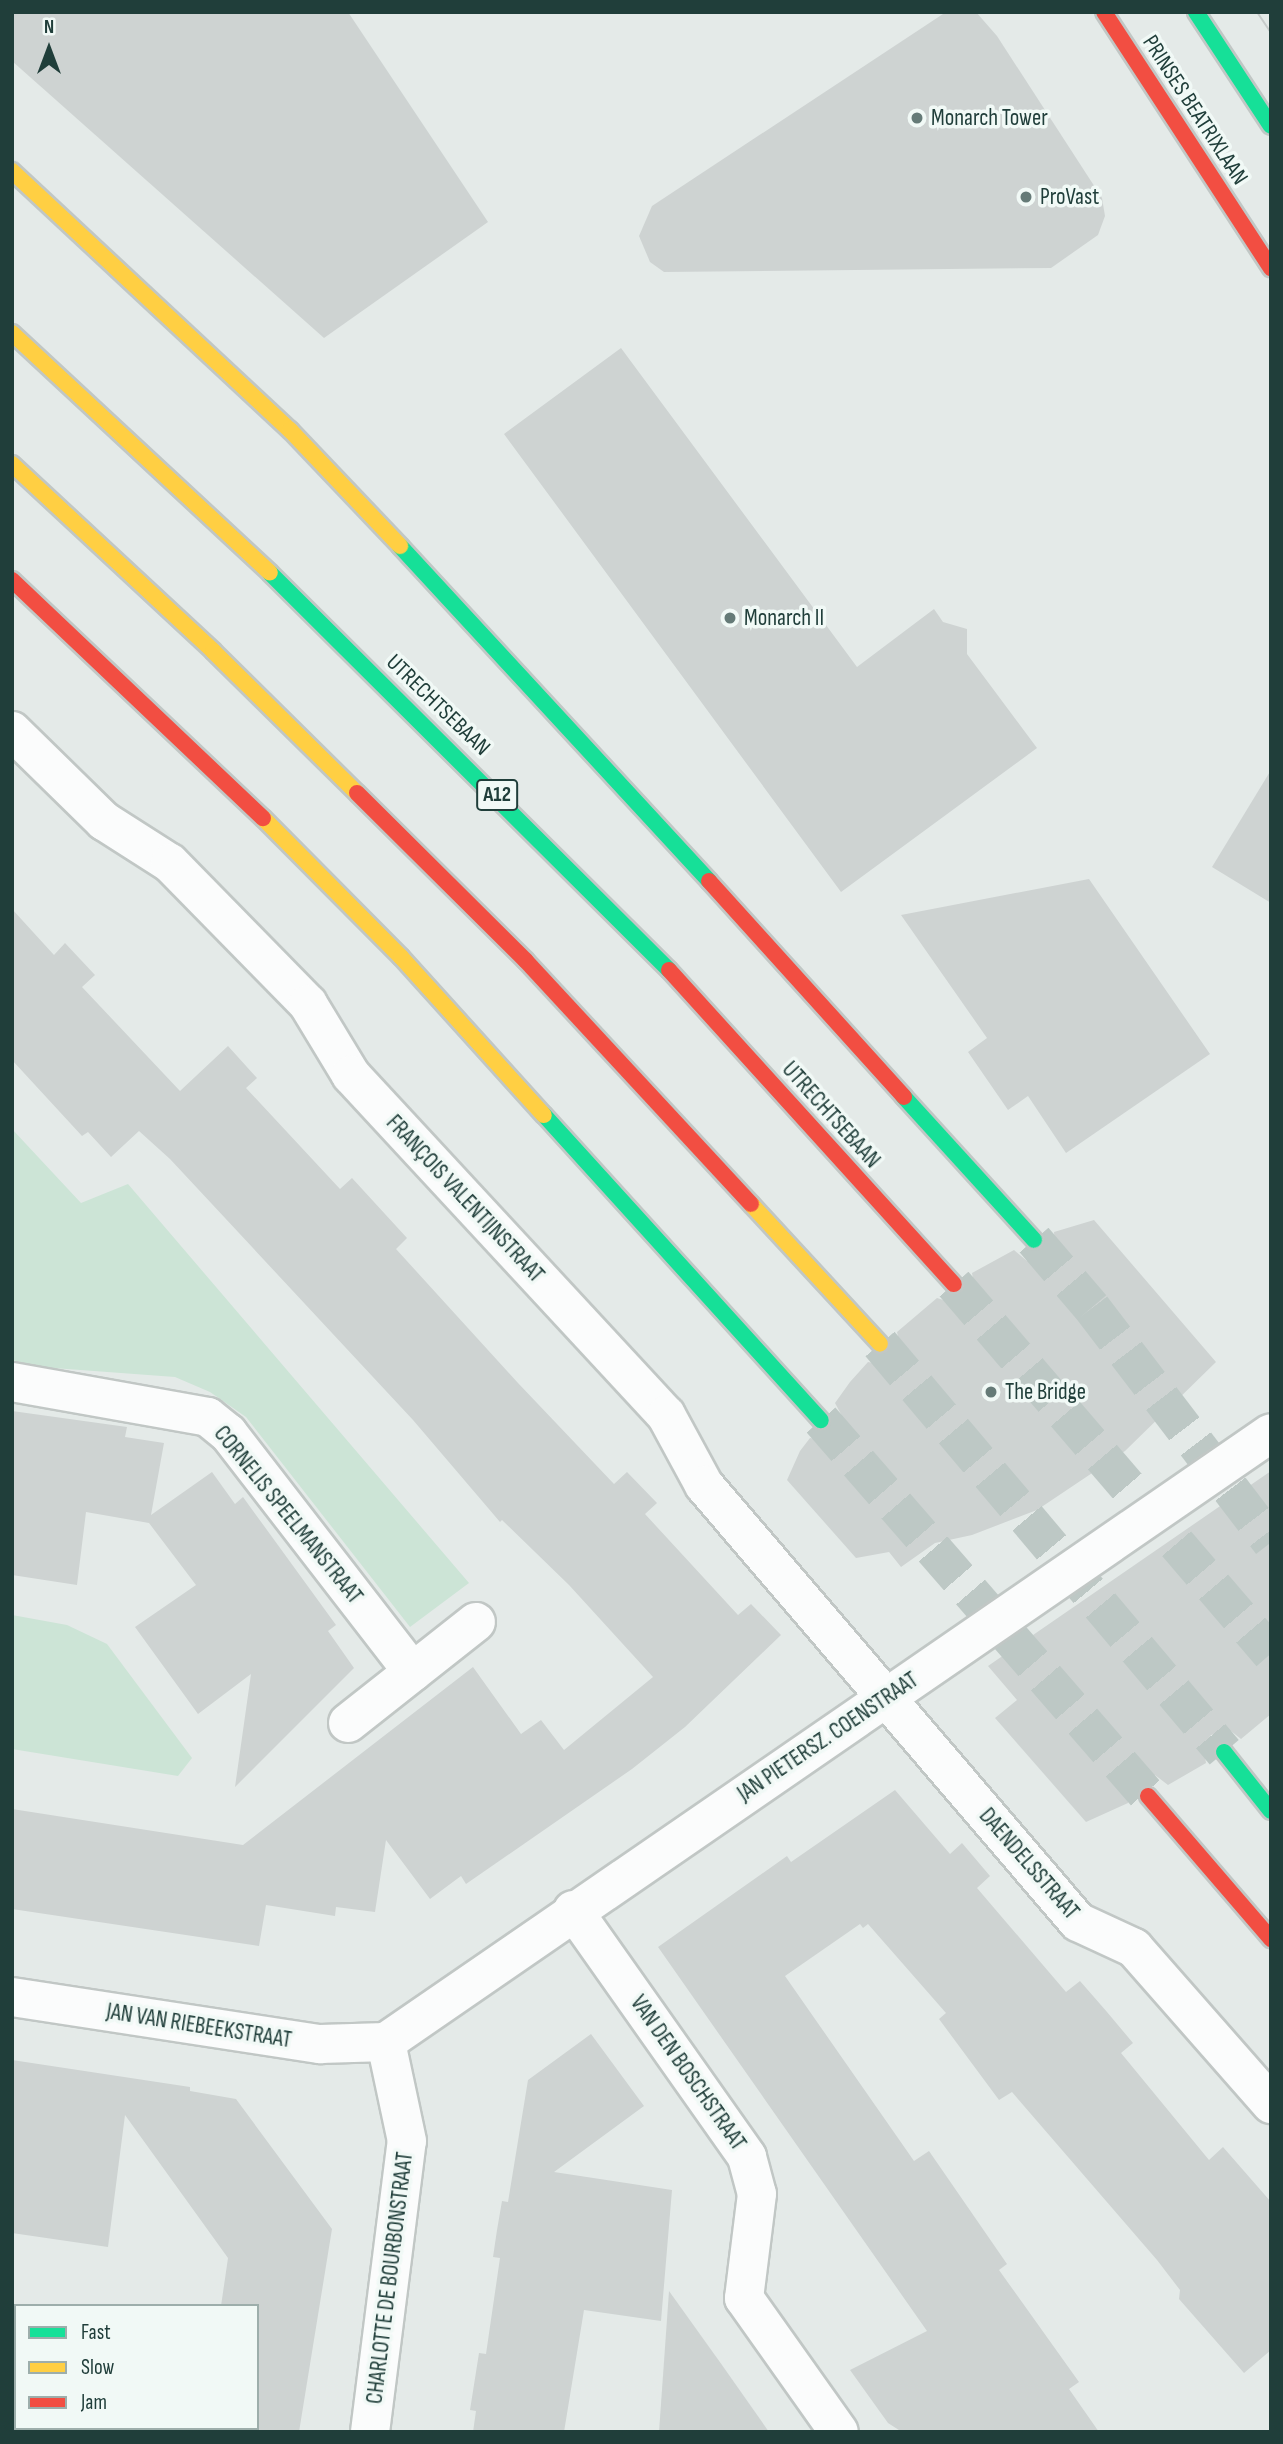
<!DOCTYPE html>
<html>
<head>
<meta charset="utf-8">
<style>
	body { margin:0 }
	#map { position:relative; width:1283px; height:2444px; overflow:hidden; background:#e4eae8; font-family:"Sofia Sans Condensed",sans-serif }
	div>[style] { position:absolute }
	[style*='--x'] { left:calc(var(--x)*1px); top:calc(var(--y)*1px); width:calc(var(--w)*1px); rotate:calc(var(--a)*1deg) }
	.green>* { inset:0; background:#cce4d6 }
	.building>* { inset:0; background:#ced3d2 }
	.primary-tunnel>* { height:38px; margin-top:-19px; transform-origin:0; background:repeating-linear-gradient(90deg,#bdc8c5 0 38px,transparent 0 57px) }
	.roads { filter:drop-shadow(2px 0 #c1c7c5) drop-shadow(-2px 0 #c1c7c5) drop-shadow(0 2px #c1c7c5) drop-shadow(0 -2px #c1c7c5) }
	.street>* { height:38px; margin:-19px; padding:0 19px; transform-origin:19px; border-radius:19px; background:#fbfcfc }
	.fast>* { height:16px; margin:-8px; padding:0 8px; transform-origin:8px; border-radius:8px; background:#16e098 }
	.slow>* { height:16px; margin:-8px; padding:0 8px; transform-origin:8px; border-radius:8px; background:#ffcf43 }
	.jam>* { height:16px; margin:-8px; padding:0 8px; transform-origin:8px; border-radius:8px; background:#f24e42 }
	.tram>* { height:2px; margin:-1px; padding:0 1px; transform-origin:1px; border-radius:1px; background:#c6cbca }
	.dots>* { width:19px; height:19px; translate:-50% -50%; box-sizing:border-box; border:4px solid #f1f9f6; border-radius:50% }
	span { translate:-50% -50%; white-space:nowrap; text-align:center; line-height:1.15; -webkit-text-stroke:7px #f1f9f6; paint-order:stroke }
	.shield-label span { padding:2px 5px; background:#f1f9f6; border:2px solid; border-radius:5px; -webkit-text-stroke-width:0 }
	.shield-label { font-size:21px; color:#203e3a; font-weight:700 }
	.street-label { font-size:23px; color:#203e3a }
	.poi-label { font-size:23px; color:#203e3a }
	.left { translate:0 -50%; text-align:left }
	.frame { position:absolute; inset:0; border:14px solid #203e3a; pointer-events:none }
	.legend { position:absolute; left:14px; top:2304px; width:245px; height:126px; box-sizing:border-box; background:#f1f9f6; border:2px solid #9daeab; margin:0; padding:9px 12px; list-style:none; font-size:21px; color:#203e3a }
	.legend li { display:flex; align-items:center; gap:14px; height:35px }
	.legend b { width:35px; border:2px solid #9daeab }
	.north { position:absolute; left:14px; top:14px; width:70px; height:70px; -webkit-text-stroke:5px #f1f9f6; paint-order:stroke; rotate:0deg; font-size:19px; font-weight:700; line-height:28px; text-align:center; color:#203e3a }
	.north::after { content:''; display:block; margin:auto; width:24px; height:32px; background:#203e3a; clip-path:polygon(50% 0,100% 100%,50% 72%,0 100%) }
</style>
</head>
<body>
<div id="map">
	<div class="green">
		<i style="clip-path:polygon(12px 1129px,81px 1203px,128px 1184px,469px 1583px,410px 1627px,246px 1417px,210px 1392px,175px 1377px,40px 1367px,12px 1360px)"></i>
		<i style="clip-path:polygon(12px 1615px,67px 1625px,107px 1644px,192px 1758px,178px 1776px,12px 1749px)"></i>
		<i style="clip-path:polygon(16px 2417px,16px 2428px,105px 2428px,104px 2432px,13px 2432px)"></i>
	</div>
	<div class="building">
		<i style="clip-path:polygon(12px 12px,348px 12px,488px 222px,324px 338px,12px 61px)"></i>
		<i style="clip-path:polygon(946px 12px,976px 12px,997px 36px,1102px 198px,1105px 216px,1098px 235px,1051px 268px,664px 272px,650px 262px,639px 236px,652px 206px)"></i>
		<i style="clip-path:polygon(621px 348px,857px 667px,934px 609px,943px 622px,967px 629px,967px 654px,1037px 748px,841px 892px,504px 434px)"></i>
		<i style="clip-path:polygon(1271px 770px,1271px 903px,1212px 867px)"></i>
		<i style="clip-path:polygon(1089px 879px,1210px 1054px,1066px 1153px,1028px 1096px,1008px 1110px,968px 1052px,987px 1038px,901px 915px)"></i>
		<i style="clip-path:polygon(12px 909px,54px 955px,65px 943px,95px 975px,82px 987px,180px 1091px,228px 1046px,257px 1078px,246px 1088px,340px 1189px,352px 1178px,407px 1238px,396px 1249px,518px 1383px,614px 1484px,627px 1472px,657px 1503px,645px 1514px,738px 1615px,751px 1604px,781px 1635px,685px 1727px,632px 1769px,466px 1884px,461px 1876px,430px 1899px,386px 1840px,375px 1912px,336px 1907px,335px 1916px,266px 1905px,259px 1946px,12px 1909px,12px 1809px,243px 1845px,473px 1667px,521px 1734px,541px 1720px,564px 1750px,653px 1677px,569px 1585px,502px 1520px,500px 1522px,413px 1420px,170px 1159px,139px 1131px,111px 1157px,88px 1132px,82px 1136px,12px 1060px)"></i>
		<i style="clip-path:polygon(1094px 1220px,1216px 1362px,1125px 1451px,1037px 1510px,972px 1535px,935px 1543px,901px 1567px,889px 1552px,856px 1558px,787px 1480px,800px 1451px,810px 1438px,825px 1441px,836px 1436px,842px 1416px,835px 1403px,850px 1382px,868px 1362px,884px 1365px,895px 1360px,901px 1350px,897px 1332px,937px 1298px,959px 1305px,975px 1291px,972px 1273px,1014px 1250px,1027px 1261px,1039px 1261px,1055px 1247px,1054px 1232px)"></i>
		<i style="clip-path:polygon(12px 1411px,127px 1427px,125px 1437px,164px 1443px,151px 1515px,212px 1472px,235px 1504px,243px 1497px,336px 1625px,328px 1631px,354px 1668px,235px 1787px,251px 1674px,198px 1714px,135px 1627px,196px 1585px,149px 1523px,86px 1512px,77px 1585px,12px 1575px)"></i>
		<i style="clip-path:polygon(1271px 1471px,1271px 1714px,1241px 1739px,1231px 1731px,1211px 1735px,1203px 1745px,1206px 1763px,1168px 1785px,1155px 1775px,1134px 1779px,1127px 1789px,1128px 1803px,1086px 1822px,995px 1718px,1017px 1700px,988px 1666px)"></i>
		<i style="clip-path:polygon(895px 1790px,950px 1854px,962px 1843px,990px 1876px,977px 1888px,1066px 1992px,1080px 1981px,1107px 2012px,1133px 2043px,1121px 2053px,1209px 2160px,1223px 2147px,1271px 2202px,1271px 2350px,1244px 2373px,1179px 2299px,1180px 2290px,1157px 2260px,1012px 2092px,999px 2100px,939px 2019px,946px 2013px,868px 1924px,863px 1928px,860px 1924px,785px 1976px,914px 2161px,929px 2151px,1007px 2264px,999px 2270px,1079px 2382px,1069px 2389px,1099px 2432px,902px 2432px,888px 2423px,850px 2370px,927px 2331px,658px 1947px,787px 1856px,791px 1862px)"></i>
		<i style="clip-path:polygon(591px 2034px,644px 2106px,554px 2172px,672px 2190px,661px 2321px,584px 2310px,564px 2432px,473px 2432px,476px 2411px,470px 2410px,479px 2353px,486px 2354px,500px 2258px,493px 2257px,497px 2230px,502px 2201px,508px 2202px,528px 2080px)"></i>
		<i style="clip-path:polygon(12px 2060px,190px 2087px,190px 2091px,236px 2099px,332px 2229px,299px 2432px,257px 2432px,257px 2306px,221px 2306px,228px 2258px,125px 2115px,108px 2247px,12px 2233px)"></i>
		<i style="clip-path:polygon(669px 2291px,722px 2365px,769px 2432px,659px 2432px)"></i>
	</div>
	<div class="primary-tunnel">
		<i style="--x:1034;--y:1240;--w:89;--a:49.5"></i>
		<i style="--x:1092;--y:1308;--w:295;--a:52.6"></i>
		<i style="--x:954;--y:1284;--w:487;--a:49.4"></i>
		<i style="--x:880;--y:1344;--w:534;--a:49.86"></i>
		<i style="--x:821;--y:1420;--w:498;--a:49"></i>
	</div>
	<div class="roads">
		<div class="street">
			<i style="--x:12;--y:731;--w:129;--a:44.4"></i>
			<i style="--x:104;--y:821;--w:78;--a:32.5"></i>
			<i style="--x:170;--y:863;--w:197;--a:45.6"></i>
			<i style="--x:308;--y:1004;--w:83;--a:58.8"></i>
			<i style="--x:351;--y:1075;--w:463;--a:47.2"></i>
			<i style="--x:666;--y:1415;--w:80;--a:61.5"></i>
			<i style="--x:704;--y:1485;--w:575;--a:49.44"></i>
			<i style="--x:1078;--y:1922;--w:62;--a:24.9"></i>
			<i style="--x:1134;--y:1948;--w:208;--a:48.7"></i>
			<i style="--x:12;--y:1382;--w:199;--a:10.1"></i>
			<i style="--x:208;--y:1417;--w:26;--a:39"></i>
			<i style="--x:228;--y:1433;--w:302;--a:52.3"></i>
			<i style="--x:348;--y:1723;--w:163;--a:-38.3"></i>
			<i style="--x:573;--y:1910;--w:302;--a:54.8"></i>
			<i style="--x:747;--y:2157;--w:38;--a:75"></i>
			<i style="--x:757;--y:2194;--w:105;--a:97.1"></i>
			<i style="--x:744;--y:2298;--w:164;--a:54.7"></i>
			<i style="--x:12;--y:1997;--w:312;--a:8.7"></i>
			<i style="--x:320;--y:2044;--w:66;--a:-1.7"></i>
			<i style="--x:386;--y:2042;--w:1074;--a:-34.53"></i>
			<i style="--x:370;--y:2432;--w:293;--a:-82.8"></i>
			<i style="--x:407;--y:2141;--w:101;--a:-102"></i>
		</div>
		<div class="fast">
			<i style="--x:1196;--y:12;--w:136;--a:56.7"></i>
			<i style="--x:400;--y:546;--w:456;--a:47.3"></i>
			<i style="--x:270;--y:573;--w:563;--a:44.86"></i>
			<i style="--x:904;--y:1097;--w:193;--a:47.7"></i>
			<i style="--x:544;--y:1115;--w:412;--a:47.8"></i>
			<i style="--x:1224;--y:1752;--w:75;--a:51.5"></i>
		</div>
		<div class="slow">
			<i style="--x:12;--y:171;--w:380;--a:43"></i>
			<i style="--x:290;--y:430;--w:160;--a:46.5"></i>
			<i style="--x:12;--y:333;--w:352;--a:42.9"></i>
			<i style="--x:12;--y:464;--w:275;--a:42.9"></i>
			<i style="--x:213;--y:651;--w:202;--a:44.6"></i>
			<i style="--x:263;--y:818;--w:196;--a:45.2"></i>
			<i style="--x:401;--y:957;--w:213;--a:47.9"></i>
			<i style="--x:751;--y:1204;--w:190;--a:47.3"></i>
		</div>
		<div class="jam">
			<i style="--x:1104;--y:12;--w:306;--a:56.9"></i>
			<i style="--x:12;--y:580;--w:346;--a:43.5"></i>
			<i style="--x:357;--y:793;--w:238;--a:44.8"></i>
			<i style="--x:526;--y:961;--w:331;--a:47.2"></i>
			<i style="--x:709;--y:881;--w:291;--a:47.9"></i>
			<i style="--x:669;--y:970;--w:424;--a:47.8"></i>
			<i style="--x:1148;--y:1796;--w:189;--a:49.3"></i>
		</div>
	</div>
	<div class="tram">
		<i style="--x:1257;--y:12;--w:25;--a:56"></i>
	</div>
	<div class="dots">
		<i style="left:917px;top:118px;background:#657a77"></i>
		<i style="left:1026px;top:197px;background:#657a77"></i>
		<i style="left:730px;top:618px;background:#657a77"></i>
		<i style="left:991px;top:1392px;background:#657a77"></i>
	</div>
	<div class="shield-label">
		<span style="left:497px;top:795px">A12</span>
	</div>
	<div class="street-label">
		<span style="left:1195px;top:110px;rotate:57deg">PRINSES BEATRIXLAAN</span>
		<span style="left:438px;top:705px;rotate:44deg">UTRECHTSEBAAN</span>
		<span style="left:831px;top:1115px;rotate:48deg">UTRECHTSEBAAN</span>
		<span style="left:465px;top:1199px;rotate:47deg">FRANÇOIS VALENTIJNSTRAAT</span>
		<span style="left:288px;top:1515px;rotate:51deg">CORNELIS SPEELMANSTRAAT</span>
		<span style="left:828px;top:1737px;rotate:-34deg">JAN PIETERSZ. COENSTRAAT</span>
		<span style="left:1029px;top:1864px;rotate:49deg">DAENDELSSTRAAT</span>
		<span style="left:199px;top:2026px;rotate:9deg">JAN VAN RIEBEEKSTRAAT</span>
		<span style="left:688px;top:2073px;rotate:55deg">VAN DEN BOSCHSTRAAT</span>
		<span style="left:390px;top:2278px;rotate:-83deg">CHARLOTTE DE BOURBONSTRAAT</span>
	</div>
	<div class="poi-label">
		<span class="left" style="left:931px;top:118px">Monarch Tower</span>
		<span class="left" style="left:1040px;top:197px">ProVast</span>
		<span class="left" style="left:744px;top:618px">Monarch II</span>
		<span class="left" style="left:1005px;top:1392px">The Bridge</span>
	</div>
	<div class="frame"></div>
	<ul class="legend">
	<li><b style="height:9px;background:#16e098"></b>Fast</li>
	<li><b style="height:9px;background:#ffcf43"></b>Slow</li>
	<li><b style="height:9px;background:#f24e42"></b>Jam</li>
	</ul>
	<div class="north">N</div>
</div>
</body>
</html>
